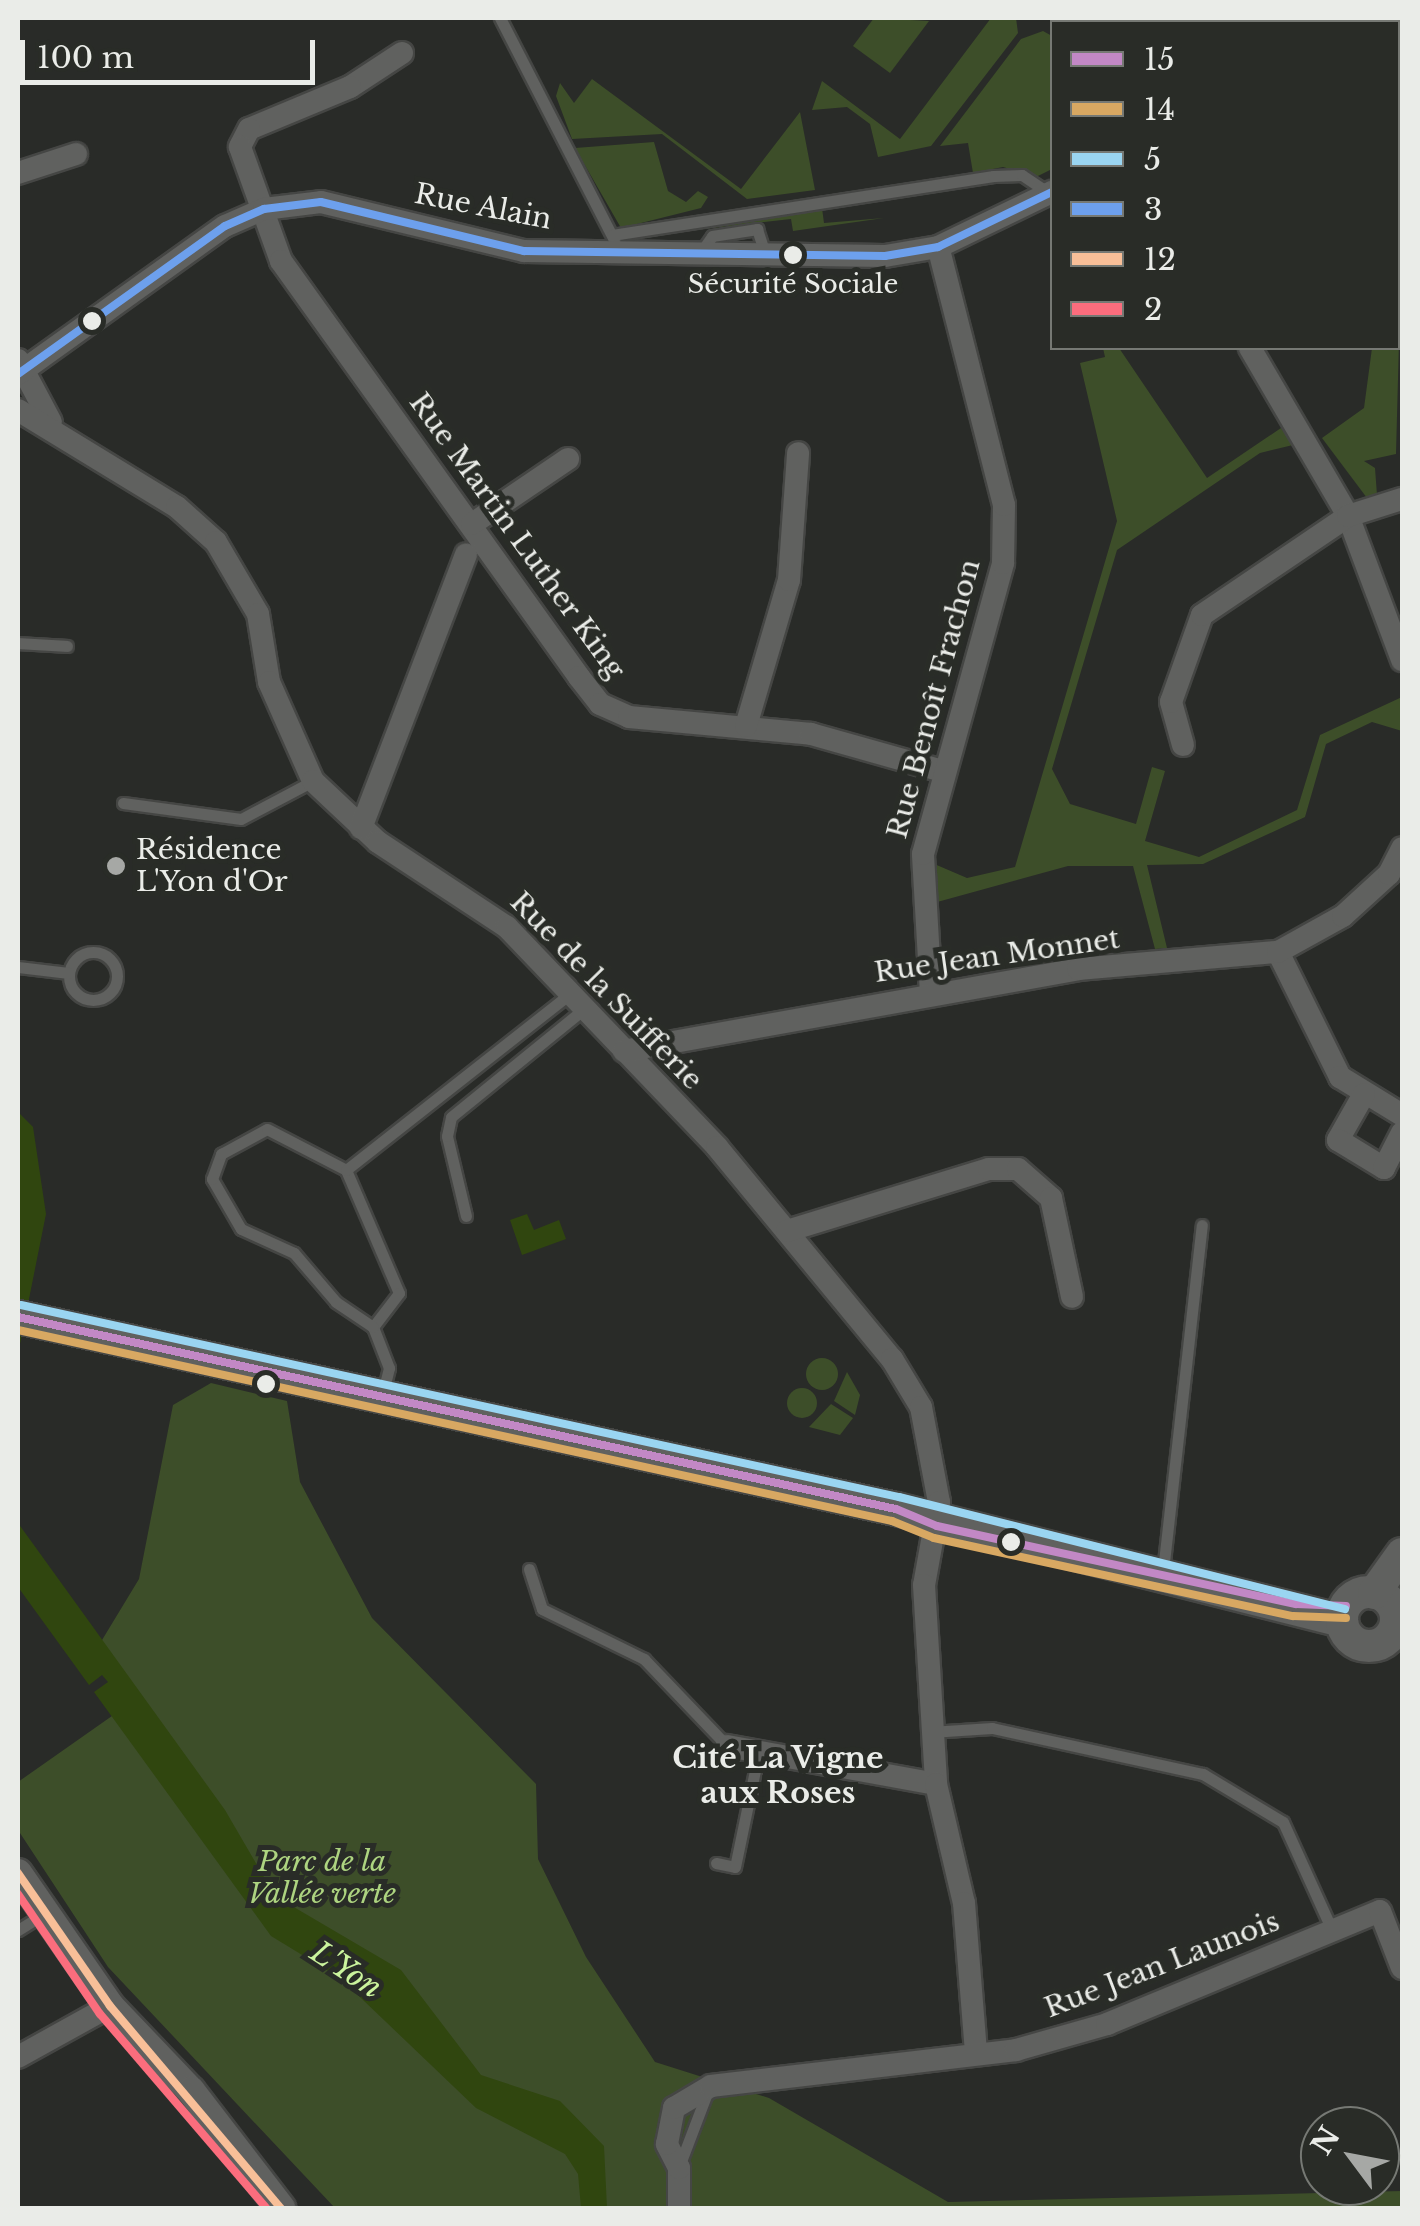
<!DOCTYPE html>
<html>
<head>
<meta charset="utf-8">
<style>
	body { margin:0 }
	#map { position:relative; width:1420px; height:2226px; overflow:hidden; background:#292b28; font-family:"Libre Baskerville",serif }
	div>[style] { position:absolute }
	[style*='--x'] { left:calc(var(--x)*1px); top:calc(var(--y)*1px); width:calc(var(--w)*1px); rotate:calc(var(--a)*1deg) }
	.green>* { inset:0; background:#3d4e29 }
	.round { border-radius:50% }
	.water>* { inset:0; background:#30460f }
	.roads { filter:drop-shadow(2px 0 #454644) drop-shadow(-2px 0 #454644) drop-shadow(0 2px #454644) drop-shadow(0 -2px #454644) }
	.service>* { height:11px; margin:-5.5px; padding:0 5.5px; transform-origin:5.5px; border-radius:5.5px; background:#60615f }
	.service>.ring { margin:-5.5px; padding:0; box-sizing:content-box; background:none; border:11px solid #60615f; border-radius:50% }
	.minor>* { height:22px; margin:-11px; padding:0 11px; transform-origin:11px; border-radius:11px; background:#60615f }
	.tertiary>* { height:28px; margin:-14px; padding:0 14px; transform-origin:14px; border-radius:14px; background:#60615f }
	.secondary>* { height:32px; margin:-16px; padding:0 16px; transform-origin:16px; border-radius:16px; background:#60615f }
	.secondary>.ring { margin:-16px; padding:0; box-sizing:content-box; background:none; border:32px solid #60615f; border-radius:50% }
	.bus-1>* { height:8px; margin:-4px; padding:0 4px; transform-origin:4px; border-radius:4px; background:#c288c5 }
	.bus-2>* { height:8px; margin:-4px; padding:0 4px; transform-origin:4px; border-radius:4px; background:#d8a862 }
	.bus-3>* { height:8px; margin:-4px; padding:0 4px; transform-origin:4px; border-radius:4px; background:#9ad5f1 }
	.bus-4>* { height:8px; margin:-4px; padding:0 4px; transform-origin:4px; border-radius:4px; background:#6da0ed }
	.bus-5>* { height:8px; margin:-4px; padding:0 4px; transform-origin:4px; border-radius:4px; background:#f8bf98 }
	.bus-6>* { height:8px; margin:-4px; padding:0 4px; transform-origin:4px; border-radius:4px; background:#fb6d7d }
	.dots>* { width:28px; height:28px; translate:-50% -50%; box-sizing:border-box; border:5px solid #292c27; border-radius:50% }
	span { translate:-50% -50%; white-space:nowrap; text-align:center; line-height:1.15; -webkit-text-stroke:10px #292c27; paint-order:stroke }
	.bus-label { font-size:26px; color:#eaece8 }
	.street-label { font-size:28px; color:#eaece8 }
	.poi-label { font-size:28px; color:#eaece8 }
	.left { translate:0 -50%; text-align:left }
	.park-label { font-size:28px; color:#add480; font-style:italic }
	.neighbourhood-label { font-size:30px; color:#eaece8; font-weight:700 }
	.water-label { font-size:30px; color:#cbf49d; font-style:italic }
	.frame { position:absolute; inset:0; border:20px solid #eaece8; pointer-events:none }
	.legend { position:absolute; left:1050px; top:20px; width:350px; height:330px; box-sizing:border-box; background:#292c27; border:2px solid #767974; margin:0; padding:12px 18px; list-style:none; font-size:30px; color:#eaece8 }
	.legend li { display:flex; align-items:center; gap:20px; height:50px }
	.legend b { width:50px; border:2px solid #767974 }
	.north { position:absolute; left:1300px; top:2106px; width:100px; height:100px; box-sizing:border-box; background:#292c27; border:2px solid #767974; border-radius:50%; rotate:302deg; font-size:28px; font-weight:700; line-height:40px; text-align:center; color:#eaece8 }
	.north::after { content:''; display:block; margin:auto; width:35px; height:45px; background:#a6a8a5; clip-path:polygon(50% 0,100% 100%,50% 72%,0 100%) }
	.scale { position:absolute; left:20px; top:40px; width:295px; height:45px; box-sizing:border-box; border:5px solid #eaece8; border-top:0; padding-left:12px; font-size:30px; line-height:35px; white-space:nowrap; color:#eaece8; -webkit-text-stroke:8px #292c27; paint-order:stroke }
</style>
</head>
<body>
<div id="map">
	<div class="green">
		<i style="clip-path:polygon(874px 18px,929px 21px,890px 73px,853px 46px)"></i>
		<i style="clip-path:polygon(991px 18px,1016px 18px,1018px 33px,931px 146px,878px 157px,870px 124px,847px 107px,812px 110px,822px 81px,900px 139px)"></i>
		<i style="clip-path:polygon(1043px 31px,1052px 36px,1052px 169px,1036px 177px,1003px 167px,973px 173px,968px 143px,940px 146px,1021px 39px)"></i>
		<i style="clip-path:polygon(592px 79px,741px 189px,800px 112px,815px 190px,747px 199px,662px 134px,572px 139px,556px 96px,560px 83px,574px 103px)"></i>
		<i style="clip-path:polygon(654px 142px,668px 191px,686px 202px,698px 191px,708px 197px,701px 208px,621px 228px,575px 148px)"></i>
		<i style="clip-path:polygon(822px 208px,824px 223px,884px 218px,793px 231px,791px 219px,643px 236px)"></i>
		<i style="clip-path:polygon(1402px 229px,1396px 454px,1364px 461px,1375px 468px,1377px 495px,1367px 498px,1322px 438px,1364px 408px,1372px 348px,1398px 348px)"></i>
		<i style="clip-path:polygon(1103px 348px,1119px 348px,1207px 478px,1281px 428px,1293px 445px,1260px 453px,1117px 550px,1052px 769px,1070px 804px,1136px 824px,1152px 767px,1165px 771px,1145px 841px,1199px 857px,1297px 810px,1320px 735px,1402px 697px,1402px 731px,1372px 722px,1326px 744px,1305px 817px,1203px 864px,1147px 865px,1167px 948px,1155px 949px,1133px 866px,1068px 866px,930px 904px,932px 863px,967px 878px,1015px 867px,1117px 521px,1080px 363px,1105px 357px)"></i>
		<i class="round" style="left:806px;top:1358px;width:32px;height:32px"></i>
		<i style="clip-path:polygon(847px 1372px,860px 1395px,855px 1415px,834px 1401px)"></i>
		<i style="clip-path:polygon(211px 1383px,287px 1401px,300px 1482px,372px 1618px,536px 1784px,538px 1859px,586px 1957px,655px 2062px,769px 2098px,948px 2202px,1402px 2191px,1402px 2208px,335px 2208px,108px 1967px,18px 1830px,18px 1782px,139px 1697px,99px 1645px,139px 1579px,173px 1405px)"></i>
		<i class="round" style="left:787px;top:1388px;width:30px;height:30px"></i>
		<i style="clip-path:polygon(831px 1404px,853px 1418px,840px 1435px,809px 1427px)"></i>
	</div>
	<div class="water">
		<i style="clip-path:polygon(18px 1112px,33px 1127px,46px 1214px,18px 1354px)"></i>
		<i style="clip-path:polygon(527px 1214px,534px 1230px,559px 1220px,566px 1239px,522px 1255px,510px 1220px)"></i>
		<i style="clip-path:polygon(18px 1523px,225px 1810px,275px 1896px,401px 1970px,481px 2075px,560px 2101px,604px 2146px,607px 2208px,581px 2208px,578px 2174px,565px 2154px,476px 2108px,340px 1978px,271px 1936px,94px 1692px,108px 1682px,102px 1675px,89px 1685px,18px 1587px)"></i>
	</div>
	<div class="roads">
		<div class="service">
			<i style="--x:500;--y:18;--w:250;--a:62.8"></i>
			<i style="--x:612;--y:235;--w:386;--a:-8.8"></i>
			<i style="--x:993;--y:176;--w:29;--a:-2"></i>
			<i style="--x:1022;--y:175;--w:32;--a:34"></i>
			<i style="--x:701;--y:252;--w:19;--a:-55"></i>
			<i style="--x:712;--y:236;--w:46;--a:-8.8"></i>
			<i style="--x:757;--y:229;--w:29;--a:72"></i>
			<i style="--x:18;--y:643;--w:49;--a:3.5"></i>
			<i style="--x:123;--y:803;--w:119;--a:7.7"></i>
			<i style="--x:241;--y:819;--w:81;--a:-27.8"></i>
			<i class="ring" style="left:69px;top:952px;width:37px;height:37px"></i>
			<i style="--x:18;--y:967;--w:51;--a:6.7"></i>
			<i style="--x:346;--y:1170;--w:134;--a:66.7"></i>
			<i style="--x:399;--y:1293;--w:43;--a:127.4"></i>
			<i style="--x:466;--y:1216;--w:82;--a:-103.4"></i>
			<i style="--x:447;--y:1136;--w:19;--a:-78"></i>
			<i style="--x:451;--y:1117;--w:173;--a:-39.1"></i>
			<i style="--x:382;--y:1396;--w:29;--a:-76"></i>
			<i style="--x:389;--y:1368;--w:44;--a:-111.3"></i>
			<i style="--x:373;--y:1327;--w:45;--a:-146"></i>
			<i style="--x:336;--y:1302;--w:65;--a:-130.6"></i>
			<i style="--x:294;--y:1253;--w:58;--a:-155.6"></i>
			<i style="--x:241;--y:1229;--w:58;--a:-120.1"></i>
			<i style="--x:212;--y:1179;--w:27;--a:-70"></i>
			<i style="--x:221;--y:1154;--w:52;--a:-28.5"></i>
			<i style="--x:267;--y:1129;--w:89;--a:27.4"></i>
			<i style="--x:346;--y:1170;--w:286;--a:-38.2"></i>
			<i style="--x:529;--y:1569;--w:42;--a:72"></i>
			<i style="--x:542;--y:1609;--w:114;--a:26.1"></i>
			<i style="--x:644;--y:1659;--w:120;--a:46.3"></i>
			<i style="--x:1163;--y:1571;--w:348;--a:-83.6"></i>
			<i style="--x:930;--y:1732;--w:62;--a:-3.7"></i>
			<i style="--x:992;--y:1728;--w:216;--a:12.3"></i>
			<i style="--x:1203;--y:1774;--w:93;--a:31"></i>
			<i style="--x:1283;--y:1822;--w:119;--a:65.6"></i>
			<i style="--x:716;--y:1863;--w:19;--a:12"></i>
			<i style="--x:735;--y:1867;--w:118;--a:-78.3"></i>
			<i style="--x:18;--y:1930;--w:32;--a:-32"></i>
			<i style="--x:680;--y:2164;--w:76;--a:-69.2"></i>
		</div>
		<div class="minor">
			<i style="--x:1122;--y:18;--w:5;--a:53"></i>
			<i style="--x:402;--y:53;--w:62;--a:146.8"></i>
			<i style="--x:350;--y:87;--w:109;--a:157.4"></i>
			<i style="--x:249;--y:129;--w:20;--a:117"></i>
			<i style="--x:240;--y:147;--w:121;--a:70.2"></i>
			<i style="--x:281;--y:261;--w:512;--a:54.38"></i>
			<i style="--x:579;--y:677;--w:34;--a:52"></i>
			<i style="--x:600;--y:704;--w:32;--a:24"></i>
			<i style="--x:629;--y:717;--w:183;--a:5.3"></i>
			<i style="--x:811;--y:734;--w:137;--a:15.7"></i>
			<i style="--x:1398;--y:169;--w:4;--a:27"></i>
			<i style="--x:18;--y:173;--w:61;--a:-18.1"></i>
			<i style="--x:1250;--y:348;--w:194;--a:59.7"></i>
			<i style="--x:1348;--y:516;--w:154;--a:69.4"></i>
			<i style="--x:18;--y:360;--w:70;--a:62"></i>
			<i style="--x:18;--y:374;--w:254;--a:-35.6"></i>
			<i style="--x:225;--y:226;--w:43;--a:-23.6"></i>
			<i style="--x:264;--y:209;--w:57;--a:-7"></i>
			<i style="--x:321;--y:202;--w:209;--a:13.6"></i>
			<i style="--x:524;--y:251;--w:361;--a:0.8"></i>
			<i style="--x:885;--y:256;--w:54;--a:-9.6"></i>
			<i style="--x:938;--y:247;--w:127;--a:-25.8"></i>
			<i style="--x:18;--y:410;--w:186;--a:31.4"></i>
			<i style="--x:177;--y:507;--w:52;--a:41.9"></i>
			<i style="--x:216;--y:542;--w:83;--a:59.7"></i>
			<i style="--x:258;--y:614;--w:69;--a:80.8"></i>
			<i style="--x:269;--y:682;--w:108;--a:66"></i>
			<i style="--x:313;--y:781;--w:89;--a:43.2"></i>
			<i style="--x:378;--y:842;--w:154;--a:33.4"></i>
			<i style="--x:507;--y:927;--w:304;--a:46.3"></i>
			<i style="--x:717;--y:1147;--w:275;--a:50.5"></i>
			<i style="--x:892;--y:1359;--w:56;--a:58.9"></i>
			<i style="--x:921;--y:1407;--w:97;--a:79.3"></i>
			<i style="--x:939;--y:1502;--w:84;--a:100.2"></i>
			<i style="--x:924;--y:1585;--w:199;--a:86.5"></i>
			<i style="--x:472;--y:524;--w:116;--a:-34.1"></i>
			<i style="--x:746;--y:726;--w:152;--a:-73.6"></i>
			<i style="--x:789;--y:580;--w:127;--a:-85.9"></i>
			<i style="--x:1183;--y:745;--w:45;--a:-105.6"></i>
			<i style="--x:1171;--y:702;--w:92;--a:-70.4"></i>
			<i style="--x:1202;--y:615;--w:176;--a:-34.1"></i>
			<i style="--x:1348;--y:516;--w:57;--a:-17.5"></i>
			<i style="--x:361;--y:828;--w:293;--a:-69"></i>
			<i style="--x:1278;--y:952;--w:140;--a:63.6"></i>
			<i style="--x:1340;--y:1077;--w:73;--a:31.5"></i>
			<i style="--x:931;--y:994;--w:140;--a:-93.3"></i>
			<i style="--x:923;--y:854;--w:302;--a:-74.6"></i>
			<i style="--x:1003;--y:563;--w:58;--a:-89"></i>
			<i style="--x:1004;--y:505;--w:266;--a:-104.3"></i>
			<i style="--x:624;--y:1051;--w:461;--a:-10.2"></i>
			<i style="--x:1078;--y:969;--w:201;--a:-4.9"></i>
			<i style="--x:1278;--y:952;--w:74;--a:-29"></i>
			<i style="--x:1343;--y:916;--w:62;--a:-42.4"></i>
			<i style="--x:1389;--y:874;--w:29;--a:-63"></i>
			<i style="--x:1364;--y:1094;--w:53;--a:119.5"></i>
			<i style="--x:1338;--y:1140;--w:54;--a:31.3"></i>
			<i style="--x:1384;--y:1168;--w:39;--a:-63"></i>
			<i style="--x:787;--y:1231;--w:211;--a:-17.1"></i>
			<i style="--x:989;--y:1169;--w:29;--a:0"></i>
			<i style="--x:1018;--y:1169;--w:44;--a:41.3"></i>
			<i style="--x:1051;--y:1198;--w:101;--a:78"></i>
			<i style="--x:727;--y:1746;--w:212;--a:10.3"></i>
			<i style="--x:936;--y:1784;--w:122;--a:76.8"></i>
			<i style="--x:964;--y:1903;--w:150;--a:85.4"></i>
			<i style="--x:18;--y:2057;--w:105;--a:-29"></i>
			<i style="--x:679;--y:2208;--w:40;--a:-90"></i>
			<i style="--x:679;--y:2168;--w:27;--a:-117"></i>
			<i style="--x:667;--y:2144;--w:37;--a:-79"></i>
			<i style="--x:674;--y:2108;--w:43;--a:-30.7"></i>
			<i style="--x:711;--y:2086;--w:307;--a:-6.7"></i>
			<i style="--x:1016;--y:2050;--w:95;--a:-15.9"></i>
			<i style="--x:1107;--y:2024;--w:295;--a:-22.5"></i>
			<i style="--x:1380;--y:1911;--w:61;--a:68.9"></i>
		</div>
		<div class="tertiary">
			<i style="--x:18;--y:1873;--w:162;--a:55.3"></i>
			<i style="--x:110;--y:2006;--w:117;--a:46.4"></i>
			<i style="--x:191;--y:2091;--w:148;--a:52.4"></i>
		</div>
		<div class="secondary">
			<i style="--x:18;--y:1317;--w:899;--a:12.34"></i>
			<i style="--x:896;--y:1509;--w:460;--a:14.1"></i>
			<i class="ring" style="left:1342px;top:1592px;width:22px;height:22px"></i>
			<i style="--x:1374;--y:1593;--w:48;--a:-54.3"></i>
		</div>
	</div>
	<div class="bus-1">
		<i style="--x:18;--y:1317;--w:899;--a:12.34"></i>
		<i style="--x:896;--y:1509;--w:44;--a:22.5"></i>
		<i style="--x:937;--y:1526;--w:367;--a:12.3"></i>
		<i style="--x:1296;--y:1604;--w:50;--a:2.3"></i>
	</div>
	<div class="bus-2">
		<i style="--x:18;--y:1330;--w:895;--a:12.33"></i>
		<i style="--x:892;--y:1521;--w:45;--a:22"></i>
		<i style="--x:934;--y:1538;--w:367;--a:12.3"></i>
		<i style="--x:1293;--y:1616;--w:53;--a:2.2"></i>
	</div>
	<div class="bus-3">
		<i style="--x:21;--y:1305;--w:899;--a:12.34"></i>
		<i style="--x:899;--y:1497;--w:460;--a:14.1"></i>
	</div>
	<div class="bus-4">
		<i style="--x:18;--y:374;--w:254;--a:-35.6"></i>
		<i style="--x:225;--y:226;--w:43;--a:-23.6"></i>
		<i style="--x:264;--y:209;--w:57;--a:-7"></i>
		<i style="--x:321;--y:202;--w:209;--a:13.6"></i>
		<i style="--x:524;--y:251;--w:361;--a:0.8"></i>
		<i style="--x:885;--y:256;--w:54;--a:-9.6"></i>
		<i style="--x:938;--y:247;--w:127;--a:-25.8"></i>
	</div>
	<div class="bus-5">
		<i style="--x:18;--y:1873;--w:162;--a:55.3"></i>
		<i style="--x:110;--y:2006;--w:265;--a:49.8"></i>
	</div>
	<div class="bus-6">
		<i style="--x:18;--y:1894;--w:145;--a:55.7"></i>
		<i style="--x:100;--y:2014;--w:255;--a:49.4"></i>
	</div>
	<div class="dots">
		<i style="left:793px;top:255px;background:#eaece8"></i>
		<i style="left:92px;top:321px;background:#eaece8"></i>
		<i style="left:116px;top:866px;background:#a6a8a5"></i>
		<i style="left:266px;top:1384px;background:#eaece8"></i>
		<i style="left:1011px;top:1542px;background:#eaece8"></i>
	</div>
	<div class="bus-label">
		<span style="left:793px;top:285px">Sécurité Sociale</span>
	</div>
	<div class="street-label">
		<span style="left:483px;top:207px;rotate:11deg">Rue Alain</span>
		<span style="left:517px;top:536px;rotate:54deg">Rue Martin Luther King</span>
		<span style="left:934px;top:699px;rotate:-75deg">Rue Benoît Frachon</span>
		<span style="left:997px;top:956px;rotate:-8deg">Rue Jean Monnet</span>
		<span style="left:606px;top:991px;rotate:46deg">Rue de la Suifferie</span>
		<span style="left:1162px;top:1965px;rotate:-21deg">Rue Jean Launois</span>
	</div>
	<div class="poi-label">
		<span class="left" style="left:136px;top:866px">Résidence<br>L'Yon d'Or</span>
	</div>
	<div class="park-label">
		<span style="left:322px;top:1878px">Parc de la<br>Vallée verte</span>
	</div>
	<div class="neighbourhood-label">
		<span style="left:778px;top:1775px">Cité La Vigne<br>aux Roses</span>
	</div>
	<div class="water-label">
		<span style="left:346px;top:1970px;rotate:33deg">L'Yon</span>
	</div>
	<div class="frame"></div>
	<ul class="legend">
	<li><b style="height:12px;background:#c288c5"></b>15</li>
	<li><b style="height:12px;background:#d8a862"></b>14</li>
	<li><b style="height:12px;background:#9ad5f1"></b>5</li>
	<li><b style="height:12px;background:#6da0ed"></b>3</li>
	<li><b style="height:12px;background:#f8bf98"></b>12</li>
	<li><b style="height:12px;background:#fb6d7d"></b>2</li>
	</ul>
	<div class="north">N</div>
	<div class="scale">100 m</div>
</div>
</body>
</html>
